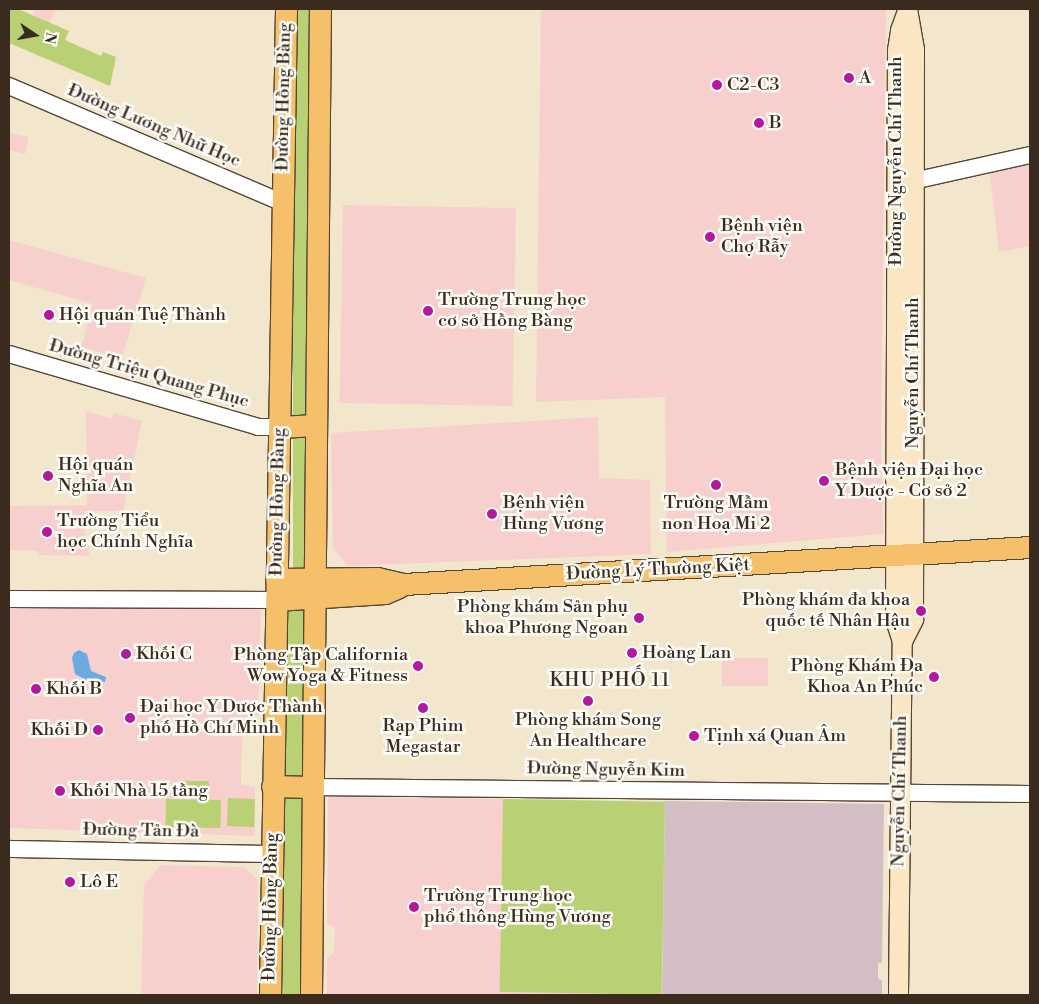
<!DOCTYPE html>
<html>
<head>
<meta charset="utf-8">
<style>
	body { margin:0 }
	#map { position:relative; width:1039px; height:1004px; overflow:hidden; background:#f2e6cd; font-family:"Libre Bodoni",serif }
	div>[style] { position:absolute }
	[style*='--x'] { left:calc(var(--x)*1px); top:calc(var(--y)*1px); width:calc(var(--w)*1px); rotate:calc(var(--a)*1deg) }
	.built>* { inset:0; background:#f7d0ce; transform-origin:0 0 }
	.industrial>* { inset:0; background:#d2bec4 }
	.green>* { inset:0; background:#bad074; transform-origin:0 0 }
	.water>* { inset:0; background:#6cabdf }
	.roads { filter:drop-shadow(1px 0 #564638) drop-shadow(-1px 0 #564638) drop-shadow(0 1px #564638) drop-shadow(0 -1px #564638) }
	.tertiary>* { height:16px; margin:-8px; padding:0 8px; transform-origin:8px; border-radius:8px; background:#fff }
	.secondary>* { height:19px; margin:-9.5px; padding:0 9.5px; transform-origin:9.5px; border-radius:9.5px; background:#fbe6c4 }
	.primary>* { height:21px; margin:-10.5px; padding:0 10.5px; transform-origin:10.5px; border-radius:10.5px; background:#f6c06b }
	.dots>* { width:14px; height:14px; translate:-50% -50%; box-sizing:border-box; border:2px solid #fdfcf7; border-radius:50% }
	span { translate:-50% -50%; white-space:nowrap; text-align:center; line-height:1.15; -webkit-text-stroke:5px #fdfcf7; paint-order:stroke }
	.poi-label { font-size:18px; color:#3b2a1e }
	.left { translate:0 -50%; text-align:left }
	.right { translate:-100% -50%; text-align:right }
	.street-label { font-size:18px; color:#3b2a1e }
	.neighbourhood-label { font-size:19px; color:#3b2a1e; letter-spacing:1px }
	.frame { position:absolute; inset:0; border:10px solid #3b2a1e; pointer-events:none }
	.north { position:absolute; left:10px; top:10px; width:50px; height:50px; -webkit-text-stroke:4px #fdfcf7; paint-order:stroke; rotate:102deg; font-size:14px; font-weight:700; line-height:20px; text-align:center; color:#3b2a1e }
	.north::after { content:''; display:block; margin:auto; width:18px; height:22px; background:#3b2a1e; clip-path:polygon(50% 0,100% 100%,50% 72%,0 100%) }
</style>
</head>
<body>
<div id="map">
	<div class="built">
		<i style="clip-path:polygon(35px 9px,61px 9px,60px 12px,55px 10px,49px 23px,33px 15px)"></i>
		<i style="clip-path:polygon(541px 9px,886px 9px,881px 429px,883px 534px,667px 552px,665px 397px,536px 402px)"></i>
		<i style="clip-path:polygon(9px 133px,29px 137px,25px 154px,9px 150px)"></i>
		<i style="clip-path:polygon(1030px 160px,1030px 246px,999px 252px,989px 166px)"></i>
		<i style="left:516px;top:208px;width:198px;height:173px;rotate:91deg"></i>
		<i style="clip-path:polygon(9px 240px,146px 278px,122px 358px,81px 347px,93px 304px,9px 280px)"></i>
		<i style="clip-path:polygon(86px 411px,112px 419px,114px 413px,142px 421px,123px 511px,85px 511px,85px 541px,89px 541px,89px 556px,37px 555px,37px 551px,9px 550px,9px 506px,87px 505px)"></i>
		<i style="clip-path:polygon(598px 417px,599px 478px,650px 480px,651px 554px,348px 566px,333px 548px,331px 433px)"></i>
		<i style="clip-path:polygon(9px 606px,261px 609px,258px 715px,243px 722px,241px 773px,241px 784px,255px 787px,255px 836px,9px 828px)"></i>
		<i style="left:722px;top:658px;width:46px;height:28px"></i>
		<i style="clip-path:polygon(328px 797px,503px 799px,500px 991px,662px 995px,327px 995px,327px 959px,334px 952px,335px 929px,327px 923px)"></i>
		<i style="clip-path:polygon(161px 865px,244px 867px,258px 880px,257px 995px,141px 995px,144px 885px)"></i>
	</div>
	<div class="industrial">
		<i style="clip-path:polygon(665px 801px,884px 804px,882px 963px,878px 963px,878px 979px,882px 980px,882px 995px,662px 995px)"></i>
	</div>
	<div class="green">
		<i style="clip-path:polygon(9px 9px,18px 9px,69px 31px,65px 40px,101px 56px,103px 52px,116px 57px,110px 86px,9px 43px)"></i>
		<i style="left:293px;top:9px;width:20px;height:562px"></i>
		<i style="left:281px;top:605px;width:25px;height:390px"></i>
		<i style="left:179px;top:781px;width:30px;height:14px"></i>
		<i style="left:228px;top:798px;width:27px;height:28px;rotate:2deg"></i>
		<i style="left:166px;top:799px;width:55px;height:28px;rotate:1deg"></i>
		<i style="left:503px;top:799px;width:162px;height:193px;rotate:1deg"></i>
	</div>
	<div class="water">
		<i style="clip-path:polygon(79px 650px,87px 654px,91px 671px,106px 677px,105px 682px,88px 681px,75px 674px,72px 658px,74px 653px)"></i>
	</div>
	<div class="roads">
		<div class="tertiary">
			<i style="--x:9;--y:86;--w:298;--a:23.1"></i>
			<i style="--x:913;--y:181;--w:120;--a:-12.5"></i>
			<i style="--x:9;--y:354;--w:259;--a:16.3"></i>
			<i style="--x:258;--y:427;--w:21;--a:0"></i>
			<i style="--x:9;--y:599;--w:267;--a:0.2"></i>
			<i style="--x:312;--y:787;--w:718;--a:0.56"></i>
			<i style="--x:9;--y:849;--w:263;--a:1.1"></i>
		</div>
		<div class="secondary">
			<i style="--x:902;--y:641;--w:22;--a:-108"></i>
			<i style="--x:895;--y:620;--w:570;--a:-89.8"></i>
			<i style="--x:897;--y:50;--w:20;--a:-81"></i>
			<i style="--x:900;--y:30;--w:20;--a:-70"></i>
			<i style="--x:898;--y:995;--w:354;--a:-89.4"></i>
			<i style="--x:902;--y:641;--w:25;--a:-63"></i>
			<i style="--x:913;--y:619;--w:570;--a:-89.9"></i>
			<i style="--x:914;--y:49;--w:41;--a:-99.9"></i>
		</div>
		<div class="primary">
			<i style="--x:279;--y:427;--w:37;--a:-3"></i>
			<i style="--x:276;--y:579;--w:101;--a:-0.6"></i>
			<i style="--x:377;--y:578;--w:28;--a:13"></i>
			<i style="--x:404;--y:584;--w:627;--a:-3.38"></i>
			<i style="--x:276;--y:600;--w:109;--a:-3.7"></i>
			<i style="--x:385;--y:593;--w:15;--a:-23"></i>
			<i style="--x:272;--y:786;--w:40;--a:1.4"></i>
			<i style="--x:270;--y:995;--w:986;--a:-89.07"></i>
			<i style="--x:311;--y:995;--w:986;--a:-89.48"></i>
		</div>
	</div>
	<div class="dots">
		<i style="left:849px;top:78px;background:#b5179e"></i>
		<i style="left:717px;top:85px;background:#b5179e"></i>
		<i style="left:759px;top:123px;background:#b5179e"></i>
		<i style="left:710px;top:237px;background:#b5179e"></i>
		<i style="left:428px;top:311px;background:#b5179e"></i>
		<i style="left:49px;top:315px;background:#b5179e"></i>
		<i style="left:48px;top:476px;background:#b5179e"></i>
		<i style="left:824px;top:481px;background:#b5179e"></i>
		<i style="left:716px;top:485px;background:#b5179e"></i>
		<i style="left:492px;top:514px;background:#b5179e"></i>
		<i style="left:47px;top:532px;background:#b5179e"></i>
		<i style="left:921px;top:611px;background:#b5179e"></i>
		<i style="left:639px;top:618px;background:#b5179e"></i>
		<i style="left:632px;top:653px;background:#b5179e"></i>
		<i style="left:126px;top:654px;background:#b5179e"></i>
		<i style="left:418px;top:666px;background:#b5179e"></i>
		<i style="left:934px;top:677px;background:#b5179e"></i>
		<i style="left:36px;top:689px;background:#b5179e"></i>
		<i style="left:588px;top:701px;background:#b5179e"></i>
		<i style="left:423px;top:708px;background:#b5179e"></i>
		<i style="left:130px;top:718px;background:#b5179e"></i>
		<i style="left:98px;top:730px;background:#b5179e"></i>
		<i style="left:694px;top:736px;background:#b5179e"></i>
		<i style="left:60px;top:791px;background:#b5179e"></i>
		<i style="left:70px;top:882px;background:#b5179e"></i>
		<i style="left:414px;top:907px;background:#b5179e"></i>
	</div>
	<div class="poi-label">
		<span class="left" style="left:859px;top:78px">A</span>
		<span class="left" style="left:727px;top:85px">C2-C3</span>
		<span class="left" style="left:769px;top:123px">B</span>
		<span class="left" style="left:721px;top:237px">Bệnh viện<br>Chợ Rẫy</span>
		<span class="left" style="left:438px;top:311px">Trường Trung học<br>cơ sở Hồng Bàng</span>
		<span class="left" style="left:59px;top:315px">Hội quán Tuệ Thành</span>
		<span class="left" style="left:58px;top:476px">Hội quán<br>Nghĩa An</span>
		<span class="left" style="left:835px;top:481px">Bệnh viện Đại học<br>Y Dược - Cơ sở 2</span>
		<span class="left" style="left:503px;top:514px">Bệnh viện<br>Hùng Vương</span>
		<span style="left:716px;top:514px">Trường Mầm<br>non Hoạ Mi 2</span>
		<span class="left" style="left:57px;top:532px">Trường Tiểu<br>học Chính Nghĩa</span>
		<span class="right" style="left:910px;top:611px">Phòng khám đa khoa<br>quốc tế Nhân Hậu</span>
		<span class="right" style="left:628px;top:618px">Phòng khám Sản phụ<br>khoa Phương Ngoan</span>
		<span class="left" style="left:642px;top:653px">Hoàng Lan</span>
		<span class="left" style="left:136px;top:654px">Khối C</span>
		<span class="right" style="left:408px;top:666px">Phòng Tập California<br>Wow Yoga &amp; Fitness</span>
		<span class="right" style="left:923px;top:677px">Phòng Khám Đa<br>Khoa An Phúc</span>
		<span class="left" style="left:46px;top:689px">Khối B</span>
		<span class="left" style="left:140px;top:718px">Đại học Y Dược Thành<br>phố Hồ Chí Minh</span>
		<span style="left:588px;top:731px">Phòng khám Song<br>An Healthcare</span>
		<span style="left:423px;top:737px">Rạp Phim<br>Megastar</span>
		<span class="right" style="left:88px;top:730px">Khối D</span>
		<span class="left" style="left:704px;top:736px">Tịnh xá Quan Âm</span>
		<span class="left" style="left:70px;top:791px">Khối Nhà 15 tầng</span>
		<span class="left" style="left:80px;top:882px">Lô E</span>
		<span class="left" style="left:424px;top:907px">Trường Trung học<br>phổ thông Hùng Vương</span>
	</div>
	<div class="street-label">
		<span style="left:284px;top:97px;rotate:-89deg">Đường Hồng Bàng</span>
		<span style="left:154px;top:126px;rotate:23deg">Đường Lương Nhữ Học</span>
		<span style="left:896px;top:161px;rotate:-90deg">Đường Nguyễn Chí Thanh</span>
		<span style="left:913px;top:373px;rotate:-90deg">Nguyễn Chí Thanh</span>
		<span style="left:149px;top:374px;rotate:16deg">Đường Triệu Quang Phục</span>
		<span style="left:278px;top:502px;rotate:-89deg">Đường Hồng Bàng</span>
		<span style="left:658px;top:570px;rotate:-3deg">Đường Lý Thường Kiệt</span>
		<span style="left:606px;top:770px;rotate:1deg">Đường Nguyễn Kim</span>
		<span style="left:900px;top:791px;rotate:-89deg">Nguyễn Chí Thanh</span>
		<span style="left:141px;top:831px;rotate:1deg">Đường Tản Đà</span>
		<span style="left:271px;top:907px;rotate:-89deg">Đường Hồng Bàng</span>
	</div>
	<div class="neighbourhood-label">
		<span style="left:610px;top:681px">KHU PHỐ 11</span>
	</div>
	<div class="frame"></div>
	<div class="north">N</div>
</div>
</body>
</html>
